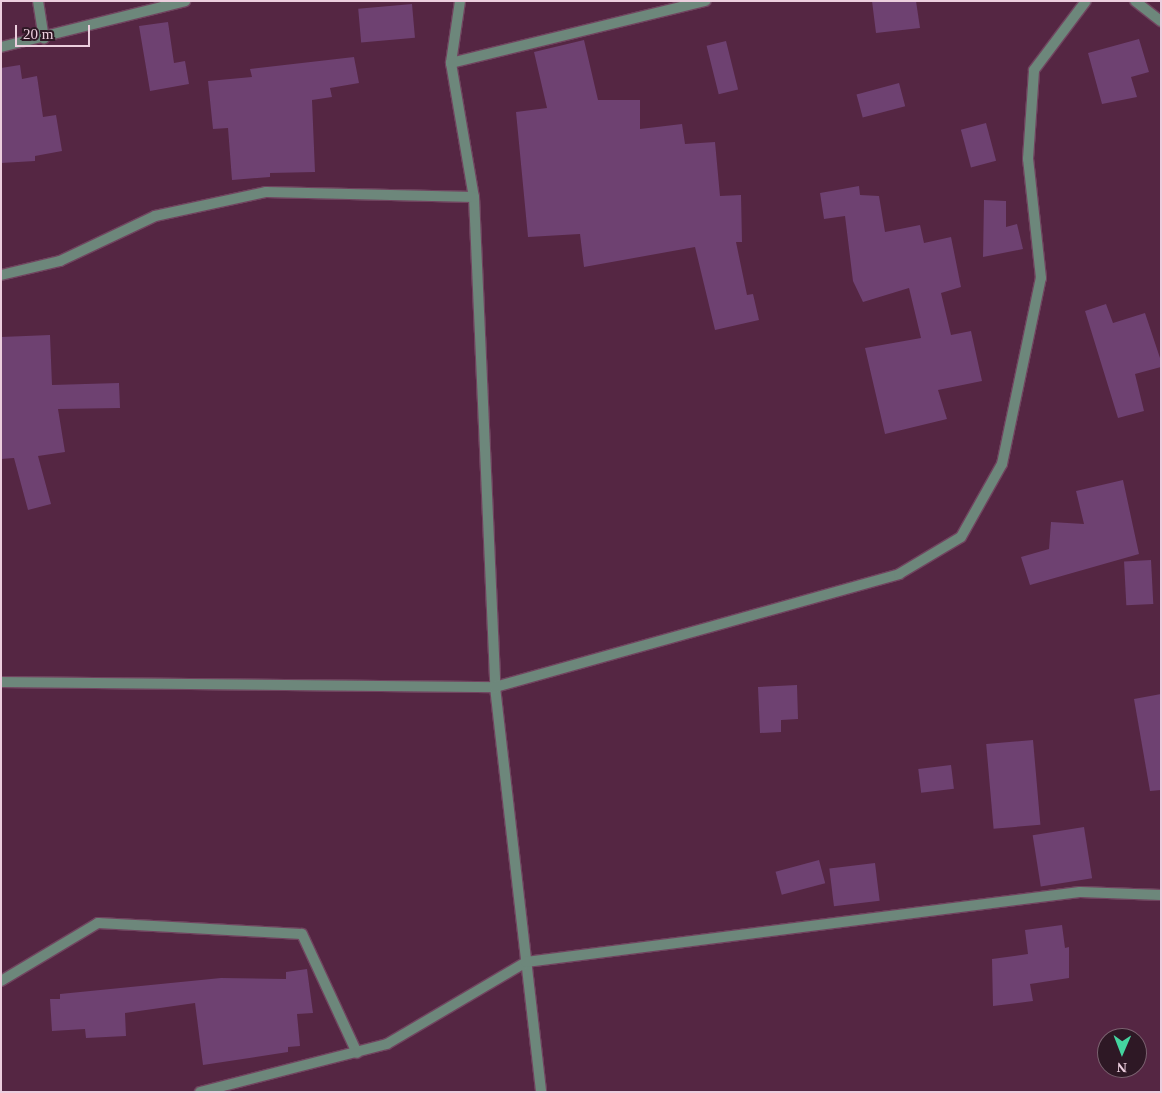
<!DOCTYPE html>
<html>
<head>
<meta charset="utf-8">
<style>
	body { margin:0 }
	#map { position:relative; width:1162px; height:1093px; overflow:hidden; background:#552643; font-family:"Times New Roman",serif }
	div>[style] { position:absolute }
	[style*='--x'] { left:calc(var(--x)*1px); top:calc(var(--y)*1px); width:calc(var(--w)*1px); rotate:calc(var(--a)*1deg) }
	.building>* { inset:0; background:#6e4171; transform-origin:0 0 }
	.roads { filter:drop-shadow(1px 0 #70445f) drop-shadow(-1px 0 #70445f) drop-shadow(0 1px #70445f) drop-shadow(0 -1px #70445f) }
	.street>* { height:10px; margin:-5px; padding:0 5px; transform-origin:5px; border-radius:5px; background:#6d877b }
	span { translate:-50% -50%; white-space:nowrap; text-align:center; line-height:1.15; -webkit-text-stroke:4px #2e1825; paint-order:stroke }
	.frame { position:absolute; inset:0; border:2px solid #eccede; pointer-events:none }
	.north { position:absolute; left:1097px; top:1028px; width:50px; height:50px; box-sizing:border-box; background:#2e1825; border:1px solid #7a616f; border-radius:50%; rotate:181deg; font-size:14px; font-weight:700; line-height:20px; text-align:center; color:#eccede }
	.north::after { content:''; display:block; margin:auto; width:18px; height:22px; background:#44d49f; clip-path:polygon(50% 0,100% 100%,50% 72%,0 100%) }
	.scale { position:absolute; left:15px; top:25px; width:75px; height:22px; box-sizing:border-box; border:2px solid #eccede; border-top:0; padding-left:6px; font-size:15px; line-height:18px; white-space:nowrap; color:#eccede; -webkit-text-stroke:4px #2e1825; paint-order:stroke }
</style>
</head>
<body>
<div id="map">
	<div class="building">
		<i style="clip-path:polygon(872px 1px,916px 1px,920px 28px,876px 33px)"></i>
		<i style="left:412px;top:4px;width:34px;height:54px;rotate:85deg"></i>
		<i style="clip-path:polygon(168px 22px,174px 63px,185px 61px,189px 84px,150px 91px,139px 26px)"></i>
		<i style="clip-path:polygon(1139px 39px,1149px 72px,1131px 77px,1137px 97px,1102px 104px,1088px 53px)"></i>
		<i style="clip-path:polygon(584px 40px,598px 100px,640px 100px,640px 129px,682px 124px,685px 144px,715px 142px,720px 196px,741px 195px,742px 242px,736px 242px,747px 295px,753px 294px,759px 320px,715px 330px,695px 247px,584px 267px,580px 234px,528px 237px,516px 112px,547px 108px,534px 52px)"></i>
		<i style="left:726px;top:41px;width:50px;height:20px;rotate:76deg"></i>
		<i style="clip-path:polygon(354px 57px,359px 83px,330px 88px,332px 97px,312px 100px,315px 172px,270px 173px,270px 177px,232px 180px,228px 128px,213px 129px,208px 81px,252px 77px,250px 69px)"></i>
		<i style="clip-path:polygon(20px 65px,22px 79px,37px 76px,43px 117px,56px 115px,62px 151px,35px 156px,35px 161px,1px 163px,1px 68px)"></i>
		<i style="left:899px;top:83px;width:24px;height:44px;rotate:75deg"></i>
		<i style="left:986px;top:123px;width:39px;height:26px;rotate:75deg"></i>
		<i style="clip-path:polygon(859px 186px,860px 195px,879px 196px,885px 232px,920px 225px,924px 243px,951px 237px,961px 287px,941px 293px,951px 335px,971px 331px,982px 381px,938px 390px,947px 419px,885px 434px,865px 348px,921px 338px,909px 288px,863px 302px,853px 281px,845px 216px,824px 219px,820px 193px)"></i>
		<i style="clip-path:polygon(984px 200px,1006px 201px,1006px 227px,1017px 224px,1023px 249px,983px 257px)"></i>
		<i style="clip-path:polygon(1106px 304px,1113px 323px,1145px 313px,1161px 361px,1161px 367px,1135px 374px,1144px 411px,1118px 418px,1085px 311px)"></i>
		<i style="clip-path:polygon(50px 335px,52px 385px,119px 383px,120px 408px,58px 409px,65px 452px,38px 456px,51px 504px,28px 510px,14px 458px,1px 459px,1px 337px)"></i>
		<i style="clip-path:polygon(1123px 480px,1139px 554px,1030px 585px,1021px 557px,1049px 549px,1051px 522px,1084px 524px,1076px 491px)"></i>
		<i style="left:1151px;top:560px;width:44px;height:27px;rotate:87deg"></i>
		<i style="clip-path:polygon(797px 685px,798px 719px,781px 720px,781px 732px,760px 733px,758px 687px)"></i>
		<i style="clip-path:polygon(1161px 694px,1161px 790px,1150px 791px,1134px 699px)"></i>
		<i style="left:1033px;top:740px;width:85px;height:47px;rotate:85deg"></i>
		<i style="left:951px;top:765px;width:24px;height:33px;rotate:83deg"></i>
		<i style="left:1084px;top:827px;width:52px;height:52px;rotate:81deg"></i>
		<i style="left:819px;top:860px;width:24px;height:45px;rotate:75deg"></i>
		<i style="left:875px;top:863px;width:38px;height:46px;rotate:83deg"></i>
		<i style="clip-path:polygon(1062px 925px,1065px 948px,1069px 947px,1069px 978px,1030px 984px,1033px 1001px,993px 1006px,992px 959px,1028px 954px,1025px 930px)"></i>
		<i style="clip-path:polygon(307px 969px,313px 1013px,297px 1014px,300px 1046px,288px 1047px,288px 1052px,203px 1065px,195px 1003px,125px 1013px,126px 1036px,86px 1038px,85px 1029px,52px 1031px,50px 999px,60px 999px,60px 994px,221px 978px,286px 979px,286px 972px)"></i>
	</div>
	<div class="roads">
		<div class="street">
			<i style="--x:38;--y:1;--w:38;--a:81"></i>
			<i style="--x:460;--y:1;--w:63;--a:98.3"></i>
			<i style="--x:451;--y:63;--w:136;--a:80.3"></i>
			<i style="--x:474;--y:197;--w:490;--a:87.5"></i>
			<i style="--x:495;--y:687;--w:408;--a:83.5"></i>
			<i style="--x:1135;--y:1;--w:33;--a:38"></i>
			<i style="--x:1;--y:47;--w:190;--a:-14"></i>
			<i style="--x:451;--y:63;--w:262;--a:-13.7"></i>
			<i style="--x:1;--y:275;--w:61;--a:-13.3"></i>
			<i style="--x:60;--y:261;--w:105;--a:-25.3"></i>
			<i style="--x:155;--y:216;--w:114;--a:-12.2"></i>
			<i style="--x:266;--y:192;--w:208;--a:1.4"></i>
			<i style="--x:1;--y:682;--w:494;--a:0.6"></i>
			<i style="--x:495;--y:687;--w:420;--a:-15.6"></i>
			<i style="--x:899;--y:574;--w:72;--a:-30.8"></i>
			<i style="--x:961;--y:537;--w:84;--a:-60.7"></i>
			<i style="--x:1002;--y:464;--w:190;--a:-78.2"></i>
			<i style="--x:1041;--y:278;--w:120;--a:-96.2"></i>
			<i style="--x:1028;--y:159;--w:89;--a:-86.1"></i>
			<i style="--x:1034;--y:70;--w:86;--a:-53"></i>
			<i style="--x:1;--y:981;--w:113;--a:-30.9"></i>
			<i style="--x:98;--y:923;--w:204;--a:3.1"></i>
			<i style="--x:302;--y:934;--w:131;--a:65.2"></i>
			<i style="--x:200;--y:1092;--w:193;--a:-14.4"></i>
			<i style="--x:387;--y:1044;--w:161;--a:-30.5"></i>
			<i style="--x:526;--y:962;--w:558;--a:-7.2"></i>
			<i style="--x:1080;--y:892;--w:81;--a:2.1"></i>
		</div>
	</div>
	<div class="frame"></div>
	<div class="north">N</div>
	<div class="scale">20 m</div>
</div>
</body>
</html>
